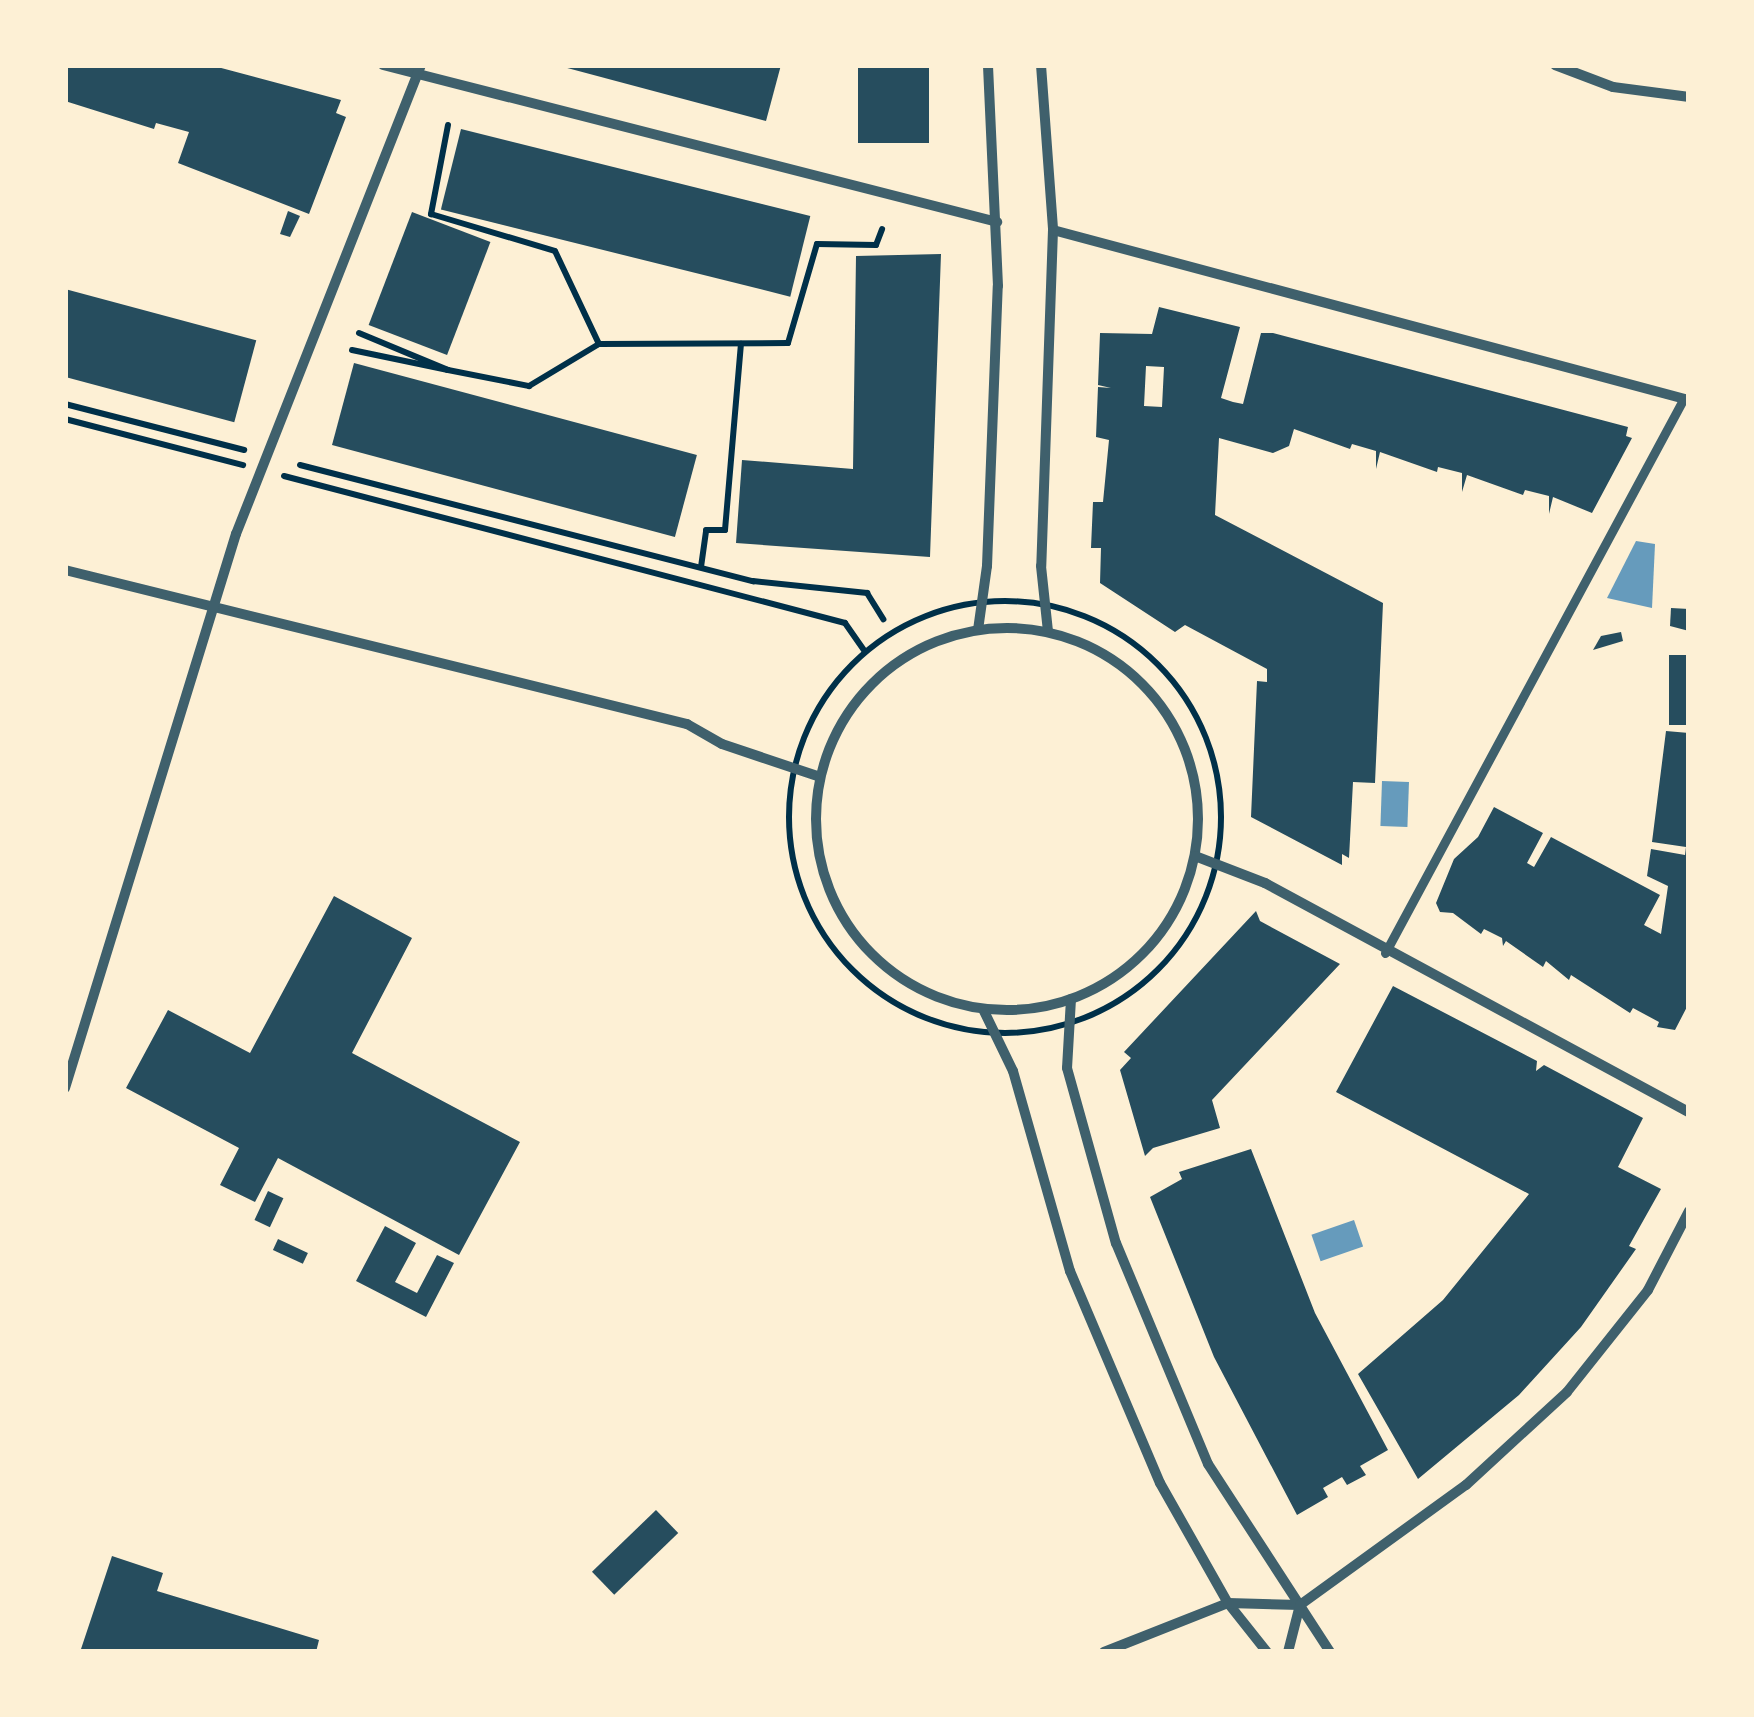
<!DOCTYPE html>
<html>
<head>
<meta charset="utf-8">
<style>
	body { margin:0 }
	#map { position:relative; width:1754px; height:1717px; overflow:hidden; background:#fdf0d5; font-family:Rubik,sans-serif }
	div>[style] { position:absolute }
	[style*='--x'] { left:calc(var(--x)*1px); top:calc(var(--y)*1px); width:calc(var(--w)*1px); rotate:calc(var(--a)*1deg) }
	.water>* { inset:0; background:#669bbc; transform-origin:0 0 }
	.building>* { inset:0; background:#264d5e; transform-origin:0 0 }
	.path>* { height:6px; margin:-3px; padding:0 3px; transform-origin:3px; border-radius:3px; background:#003049 }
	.path>.ring { margin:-3px; padding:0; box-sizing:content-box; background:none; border:6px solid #003049; border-radius:50% }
	.pedestrian>* { height:9px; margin:-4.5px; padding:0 4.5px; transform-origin:4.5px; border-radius:4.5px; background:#3f606c }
	.minor>* { height:10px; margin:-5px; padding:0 5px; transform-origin:5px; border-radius:5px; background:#3f606c }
	.minor>.ring { margin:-5px; padding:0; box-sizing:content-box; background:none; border:10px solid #3f606c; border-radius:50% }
	span { translate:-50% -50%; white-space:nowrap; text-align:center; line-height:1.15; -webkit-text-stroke:10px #fdf0d5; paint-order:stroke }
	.frame { position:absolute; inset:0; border:68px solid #fdf0d5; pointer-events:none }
</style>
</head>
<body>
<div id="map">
	<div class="water">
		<i style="clip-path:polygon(1636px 541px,1655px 544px,1652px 608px,1607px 598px)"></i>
		<i style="left:1382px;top:781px;width:27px;height:45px;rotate:2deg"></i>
		<i style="left:1354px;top:1220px;width:28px;height:45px;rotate:71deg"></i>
	</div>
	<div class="building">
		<i style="clip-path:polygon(65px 65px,210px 65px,341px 100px,336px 113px,346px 117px,309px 214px,178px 163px,189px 132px,156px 123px,154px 129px,65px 101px)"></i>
		<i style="clip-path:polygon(556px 65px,781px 65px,766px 121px)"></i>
		<i style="left:858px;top:65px;width:71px;height:78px"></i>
		<i style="left:461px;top:129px;width:360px;height:83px;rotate:14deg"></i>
		<i style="clip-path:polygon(288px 211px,300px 216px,290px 237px,280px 234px)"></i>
		<i style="left:412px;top:212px;width:84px;height:121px;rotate:21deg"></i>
		<i style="clip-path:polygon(941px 254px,930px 557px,736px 543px,742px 460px,853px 469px,856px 256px)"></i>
		<i style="left:65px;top:289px;width:198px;height:85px;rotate:15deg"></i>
		<i style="clip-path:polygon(evenodd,1159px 307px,1240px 327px,1221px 398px,1233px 402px,1243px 404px,1261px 333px,1273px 333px,1628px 427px,1626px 436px,1632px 438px,1592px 513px,1553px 497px,1549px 514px,1549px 496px,1525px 490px,1523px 495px,1467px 475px,1462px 492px,1462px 473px,1438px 467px,1437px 472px,1380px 452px,1376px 469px,1376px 451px,1352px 444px,1350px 449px,1294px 429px,1289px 446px,1273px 453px,1219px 438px,1215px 515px,1383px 603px,1375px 783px,1353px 782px,1349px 858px,1342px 854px,1342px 865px,1251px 817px,1257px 681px,1267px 682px,1267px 669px,1185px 625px,1175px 632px,1100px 583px,1101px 548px,1091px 548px,1093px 502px,1103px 502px,1109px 440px,1096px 437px,1098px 387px,1111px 388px,1098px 385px,1100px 333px,1152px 334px,1159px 307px,1146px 366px,1164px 367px,1162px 407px,1144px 406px,1146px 366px)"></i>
		<i style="left:354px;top:363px;width:355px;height:85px;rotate:15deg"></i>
		<i style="clip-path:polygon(1671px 608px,1689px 609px,1689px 631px,1670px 626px)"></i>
		<i style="clip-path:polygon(1621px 632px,1623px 641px,1593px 650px,1601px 636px)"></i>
		<i style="left:1689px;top:655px;width:70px;height:20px;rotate:90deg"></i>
		<i style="clip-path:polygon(1666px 731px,1689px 733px,1689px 1003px,1675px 1030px,1657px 1027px,1659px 1022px,1633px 1008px,1630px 1013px,1571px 975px,1569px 980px,1546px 961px,1543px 967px,1506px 941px,1503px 946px,1502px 938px,1484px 929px,1481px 934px,1453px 913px,1440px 912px,1436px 903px,1454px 859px,1478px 837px,1494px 807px,1543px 833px,1527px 863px,1534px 867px,1551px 837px,1660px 895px,1644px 925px,1661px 934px,1668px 886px,1647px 876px,1651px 849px,1685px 855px,1686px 847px,1652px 842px)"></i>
		<i style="clip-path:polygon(334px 896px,412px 938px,352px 1053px,520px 1142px,459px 1255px,278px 1158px,255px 1202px,220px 1185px,239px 1148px,126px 1088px,168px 1010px,250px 1053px)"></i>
		<i style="clip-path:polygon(1256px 911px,1260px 921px,1340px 964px,1212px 1100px,1220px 1128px,1153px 1148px,1145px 1156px,1120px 1070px,1131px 1058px,1124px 1052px)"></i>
		<i style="clip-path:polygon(1393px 986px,1537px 1061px,1536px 1071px,1544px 1065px,1643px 1118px,1618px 1167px,1661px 1189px,1629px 1246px,1636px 1249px,1581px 1327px,1519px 1395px,1418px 1479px,1358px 1374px,1443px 1300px,1529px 1194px,1336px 1092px)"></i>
		<i style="clip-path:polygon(1251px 1149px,1315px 1313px,1388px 1450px,1360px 1466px,1366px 1475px,1347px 1485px,1342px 1477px,1323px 1488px,1328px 1497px,1297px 1515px,1214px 1357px,1150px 1197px,1182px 1179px,1179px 1172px)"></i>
		<i style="left:268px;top:1191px;width:17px;height:32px;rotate:25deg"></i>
		<i style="clip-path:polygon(385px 1226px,416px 1243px,395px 1282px,417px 1293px,437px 1255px,454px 1263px,426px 1317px,356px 1281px)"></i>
		<i style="left:278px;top:1239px;width:33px;height:12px;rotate:25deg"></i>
		<i style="left:656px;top:1510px;width:32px;height:89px;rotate:46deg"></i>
		<i style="clip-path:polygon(112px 1556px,163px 1573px,157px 1591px,319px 1640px,316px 1652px,80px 1652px)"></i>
	</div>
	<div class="path">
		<i style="--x:448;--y:125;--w:91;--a:100.8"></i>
		<i style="--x:431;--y:214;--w:129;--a:16.6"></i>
		<i style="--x:555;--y:251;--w:103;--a:64.7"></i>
		<i style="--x:359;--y:333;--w:96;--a:22.6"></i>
		<i style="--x:448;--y:370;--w:83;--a:11.2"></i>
		<i style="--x:529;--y:386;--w:82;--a:-31"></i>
		<i style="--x:599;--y:344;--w:189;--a:-0.3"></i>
		<i style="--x:788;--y:343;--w:103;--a:-73.7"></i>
		<i style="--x:817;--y:244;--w:59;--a:1"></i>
		<i style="--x:876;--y:245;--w:17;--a:-69"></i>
		<i style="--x:352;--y:350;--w:98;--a:11.8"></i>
		<i style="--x:65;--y:404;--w:185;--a:14.4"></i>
		<i style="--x:65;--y:419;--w:184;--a:14.5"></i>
		<i style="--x:300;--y:465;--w:468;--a:14.4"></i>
		<i style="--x:753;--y:581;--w:115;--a:6"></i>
		<i style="--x:867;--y:593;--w:31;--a:58"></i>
		<i style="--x:284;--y:476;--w:580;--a:14.68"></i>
		<i style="--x:845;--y:623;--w:35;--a:55"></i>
		<i style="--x:701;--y:567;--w:37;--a:-82"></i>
		<i style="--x:706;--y:530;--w:19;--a:0"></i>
		<i style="--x:725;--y:530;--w:187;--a:-85.1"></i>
		<i class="ring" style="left:789px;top:601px;width:426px;height:426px"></i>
	</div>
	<div class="pedestrian">
		<i style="--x:1385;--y:953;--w:630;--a:-61.69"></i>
	</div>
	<div class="minor">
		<i style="--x:383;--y:65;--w:634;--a:14.34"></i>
		<i style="--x:1041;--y:65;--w:165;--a:85.8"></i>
		<i style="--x:1053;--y:230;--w:336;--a:92"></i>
		<i style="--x:1041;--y:566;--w:66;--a:83.9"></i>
		<i style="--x:1555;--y:65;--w:62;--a:20.8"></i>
		<i style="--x:1613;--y:87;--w:77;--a:7.5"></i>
		<i style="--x:1053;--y:230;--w:658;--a:14.97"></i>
		<i style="--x:65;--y:570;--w:641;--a:13.91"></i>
		<i style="--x:687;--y:724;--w:40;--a:29.7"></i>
		<i style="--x:722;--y:744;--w:103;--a:18.6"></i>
		<i class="ring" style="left:816px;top:628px;width:372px;height:372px"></i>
		<i style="--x:978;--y:630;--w:65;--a:-82"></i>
		<i style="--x:987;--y:566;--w:280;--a:-87.8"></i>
		<i style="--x:998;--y:286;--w:221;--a:-92.6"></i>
		<i style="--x:1195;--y:856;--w:75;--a:21.1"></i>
		<i style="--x:1265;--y:883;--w:482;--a:28.4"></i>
		<i style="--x:1071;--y:999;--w:69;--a:93.3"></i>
		<i style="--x:1067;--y:1068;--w:182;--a:74.4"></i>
		<i style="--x:1116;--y:1243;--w:239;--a:67.4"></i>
		<i style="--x:1208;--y:1464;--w:224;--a:57"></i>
		<i style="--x:983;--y:1009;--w:69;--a:64.2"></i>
		<i style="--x:1013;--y:1071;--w:208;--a:74.1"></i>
		<i style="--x:1070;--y:1271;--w:230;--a:67"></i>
		<i style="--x:1160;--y:1483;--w:138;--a:60.5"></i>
		<i style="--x:1228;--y:1603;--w:63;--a:51.5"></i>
		<i style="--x:65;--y:1088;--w:580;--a:-72.85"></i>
		<i style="--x:236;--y:534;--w:504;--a:-68.47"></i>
		<i style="--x:1104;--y:1652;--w:133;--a:-21.6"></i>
		<i style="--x:1228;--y:1603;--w:72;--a:1.6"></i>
		<i style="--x:1300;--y:1605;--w:205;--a:-35.9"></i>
		<i style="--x:1466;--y:1485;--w:137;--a:-42.6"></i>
		<i style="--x:1567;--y:1392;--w:130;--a:-51.5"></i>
		<i style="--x:1648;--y:1290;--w:89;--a:-62.6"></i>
		<i style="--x:1288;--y:1652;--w:49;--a:-75.7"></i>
	</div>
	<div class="frame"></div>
</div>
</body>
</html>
